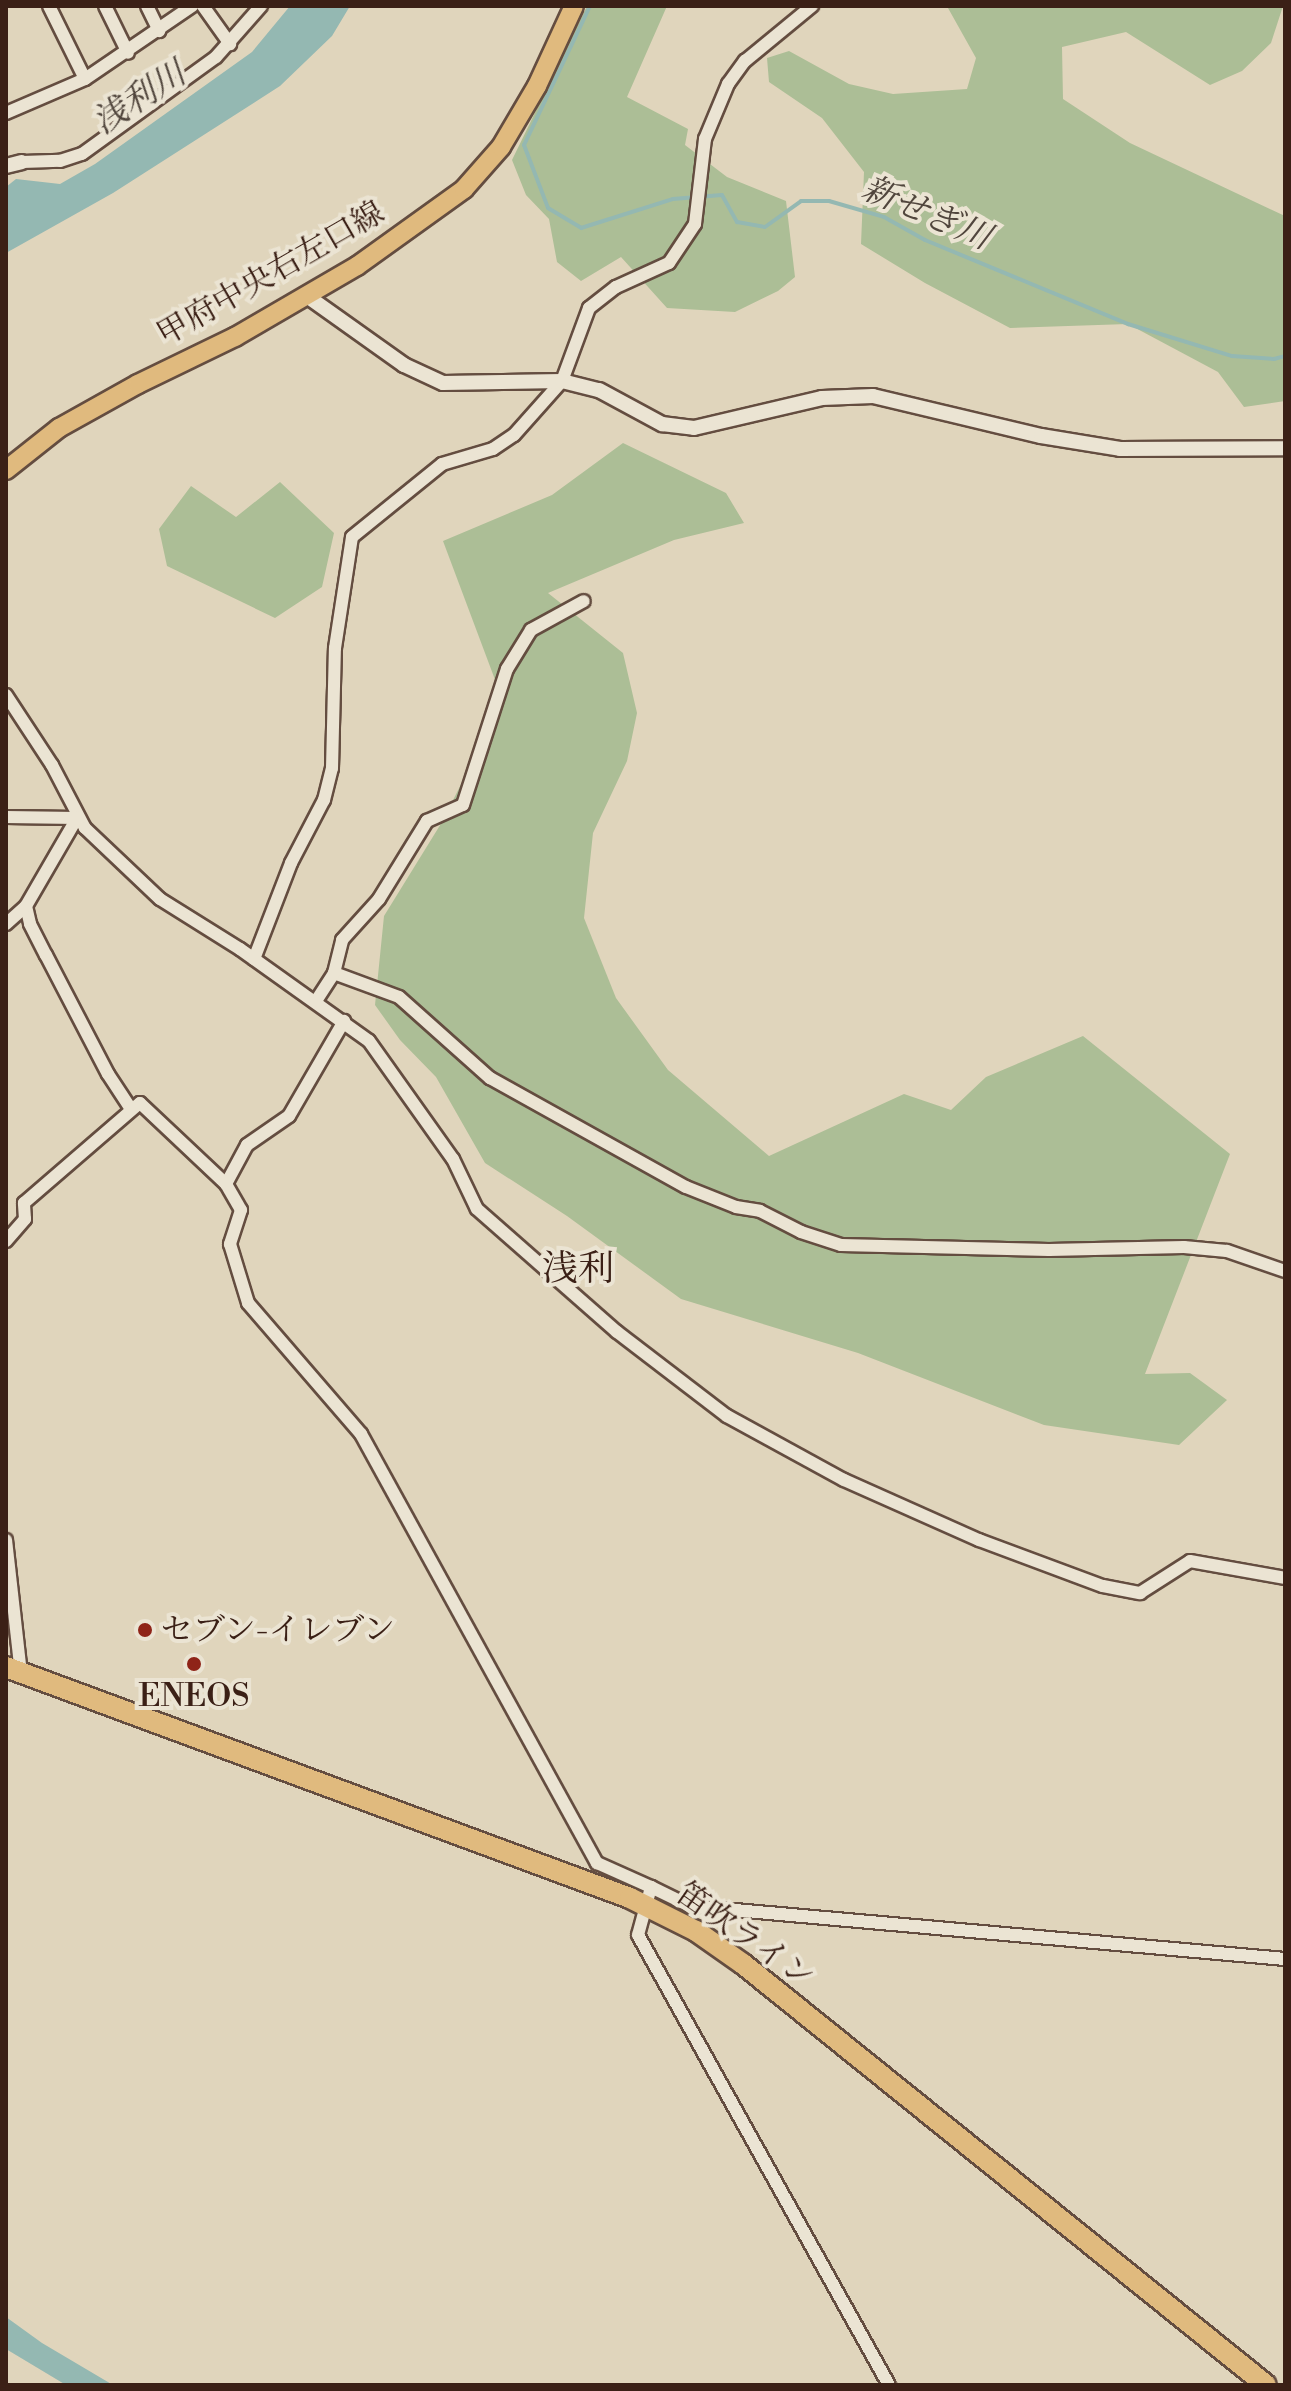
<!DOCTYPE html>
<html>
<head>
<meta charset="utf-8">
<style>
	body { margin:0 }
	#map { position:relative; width:1291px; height:2391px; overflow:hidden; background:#e0d5bc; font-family:"Libre Bodoni","Noto Serif JP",serif }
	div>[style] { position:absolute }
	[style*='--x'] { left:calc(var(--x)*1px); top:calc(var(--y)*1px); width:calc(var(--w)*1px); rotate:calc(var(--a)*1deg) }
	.green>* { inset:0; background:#acbe96 }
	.water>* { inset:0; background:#94b8b2 }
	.stream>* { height:4px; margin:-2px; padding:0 2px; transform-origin:2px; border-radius:2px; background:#94b8b2 }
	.roads { filter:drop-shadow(2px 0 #644d40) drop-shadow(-2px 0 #644d40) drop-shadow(0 2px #644d40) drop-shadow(0 -2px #644d40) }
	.minor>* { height:12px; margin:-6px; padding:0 6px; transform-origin:6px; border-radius:6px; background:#ebe4d3 }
	.tertiary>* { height:14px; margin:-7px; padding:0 7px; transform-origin:7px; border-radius:7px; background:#ebe4d3 }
	.primary>* { height:18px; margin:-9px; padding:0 9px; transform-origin:9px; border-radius:9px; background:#e0ba7e }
	.trunk>* { height:20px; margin:-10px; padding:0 10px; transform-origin:10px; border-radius:10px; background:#e0ba7e }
	.dots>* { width:22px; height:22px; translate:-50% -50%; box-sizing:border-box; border:4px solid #ebe4d3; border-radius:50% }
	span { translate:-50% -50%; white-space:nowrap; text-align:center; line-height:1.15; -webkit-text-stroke:8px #ebe4d3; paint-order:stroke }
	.street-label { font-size:32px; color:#3b2016 }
	.poi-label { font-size:32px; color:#3b2016 }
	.left { translate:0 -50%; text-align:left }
	.water-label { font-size:34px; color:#51463d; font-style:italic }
	.quarter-label { font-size:36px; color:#3b2016 }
	.frame { position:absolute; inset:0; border:8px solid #3b2016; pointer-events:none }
</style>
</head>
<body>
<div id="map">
	<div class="green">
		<i style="clip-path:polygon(587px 6px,667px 6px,627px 97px,688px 129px,685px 145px,727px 177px,786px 201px,795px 277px,778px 291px,735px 312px,667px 308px,621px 257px,581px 281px,557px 262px,549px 219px,526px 195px,512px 160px)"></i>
		<i style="clip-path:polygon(951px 6px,1283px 6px,1271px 43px,1242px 71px,1210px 85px,1126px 32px,1062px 47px,1063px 99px,1130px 143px,1285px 216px,1285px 401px,1244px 407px,1218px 372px,1128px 324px,1010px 328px,925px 283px,861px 244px,864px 172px,822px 118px,769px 82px,767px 58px,789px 51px,849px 84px,893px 94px,967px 89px,976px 58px,948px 8px)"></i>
		<i style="clip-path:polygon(623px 443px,726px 493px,744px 523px,674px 540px,548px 593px,623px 653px,637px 713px,627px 761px,593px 833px,584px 918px,616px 998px,668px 1070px,769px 1156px,904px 1094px,951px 1110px,986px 1077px,1083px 1036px,1230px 1154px,1145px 1374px,1190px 1373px,1227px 1400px,1179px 1445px,1044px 1425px,858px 1353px,681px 1299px,567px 1216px,485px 1163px,436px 1077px,400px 1040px,375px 1005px,384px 916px,442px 822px,503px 701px,443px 541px,552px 495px)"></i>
		<i style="clip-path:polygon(280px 482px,334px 533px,322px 587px,275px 618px,167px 566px,159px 529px,191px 486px,236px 517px)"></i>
	</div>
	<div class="water">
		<i style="clip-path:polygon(290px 6px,350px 6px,332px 36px,280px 86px,113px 193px,6px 253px,6px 187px,16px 179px,60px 184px,95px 164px,252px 52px)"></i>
		<i style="clip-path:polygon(6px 2317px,42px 2343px,113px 2385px,66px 2385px,6px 2349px)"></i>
	</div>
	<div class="stream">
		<i style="--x:590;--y:6;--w:154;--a:115.4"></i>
		<i style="--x:524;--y:145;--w:67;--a:69.1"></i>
		<i style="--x:548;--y:208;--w:39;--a:31"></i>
		<i style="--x:581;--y:228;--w:96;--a:-17.5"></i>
		<i style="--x:673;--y:199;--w:49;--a:-4.7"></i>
		<i style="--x:722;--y:195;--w:31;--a:61"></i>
		<i style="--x:737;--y:222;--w:28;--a:10"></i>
		<i style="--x:765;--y:227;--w:44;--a:-35.8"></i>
		<i style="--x:801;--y:201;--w:28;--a:0"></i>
		<i style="--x:829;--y:201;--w:57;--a:16.2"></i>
		<i style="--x:884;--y:217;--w:47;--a:29.3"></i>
		<i style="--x:925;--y:240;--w:220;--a:22.5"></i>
		<i style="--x:1128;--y:324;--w:109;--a:17.1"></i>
		<i style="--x:1232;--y:356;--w:42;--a:4.1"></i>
		<i style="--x:1274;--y:359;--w:11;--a:-15"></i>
	</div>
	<div class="roads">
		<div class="minor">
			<i style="--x:49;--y:6;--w:81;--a:63.7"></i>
			<i style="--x:105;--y:6;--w:52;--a:63.9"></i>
			<i style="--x:147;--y:6;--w:28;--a:64"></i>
			<i style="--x:203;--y:6;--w:47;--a:54.6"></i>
			<i style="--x:6;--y:113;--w:86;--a:-23.3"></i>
			<i style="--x:85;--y:79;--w:130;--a:-34.3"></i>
			<i style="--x:22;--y:162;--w:38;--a:-2"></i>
			<i style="--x:60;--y:161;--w:23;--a:-18"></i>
			<i style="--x:82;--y:154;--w:165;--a:-35.9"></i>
			<i style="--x:216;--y:57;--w:68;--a:-48.6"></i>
			<i style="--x:6;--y:695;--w:84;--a:56.7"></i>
			<i style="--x:52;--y:765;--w:71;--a:62.4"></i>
			<i style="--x:85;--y:828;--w:103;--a:43.4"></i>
			<i style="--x:160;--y:899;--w:94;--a:32"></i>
			<i style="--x:240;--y:949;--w:158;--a:35.5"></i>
			<i style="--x:369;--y:1041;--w:145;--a:54.6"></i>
			<i style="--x:453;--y:1159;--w:55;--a:64.4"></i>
			<i style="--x:477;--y:1209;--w:186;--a:41.3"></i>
			<i style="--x:617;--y:1332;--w:138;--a:37.4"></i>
			<i style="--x:727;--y:1416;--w:133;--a:28.7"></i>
			<i style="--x:844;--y:1480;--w:148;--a:24"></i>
			<i style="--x:979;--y:1540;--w:132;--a:20.4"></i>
			<i style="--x:1103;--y:1586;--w:38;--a:11"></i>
			<i style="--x:1140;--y:1593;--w:59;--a:-32.6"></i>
			<i style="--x:1190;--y:1561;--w:97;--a:10.1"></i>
			<i style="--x:6;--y:817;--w:71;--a:0.8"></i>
			<i style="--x:26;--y:906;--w:18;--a:77"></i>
			<i style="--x:30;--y:924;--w:35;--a:63"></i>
			<i style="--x:46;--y:955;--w:134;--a:62.5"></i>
			<i style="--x:108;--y:1074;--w:42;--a:56.7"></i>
			<i style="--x:6;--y:924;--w:27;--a:-42"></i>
			<i style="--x:26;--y:906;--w:102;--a:-59.9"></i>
			<i style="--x:254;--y:959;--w:103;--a:-68.9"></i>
			<i style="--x:291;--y:863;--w:71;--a:-62.4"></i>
			<i style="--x:324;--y:800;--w:33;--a:-76"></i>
			<i style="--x:332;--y:768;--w:120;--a:-88.6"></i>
			<i style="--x:335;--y:648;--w:112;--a:-81.3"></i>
			<i style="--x:352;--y:537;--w:116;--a:-39"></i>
			<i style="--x:442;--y:464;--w:53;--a:-16.4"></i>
			<i style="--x:493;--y:449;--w:25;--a:-34"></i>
			<i style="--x:514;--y:435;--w:72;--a:-48.4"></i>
			<i style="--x:562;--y:381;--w:78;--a:-69.7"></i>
			<i style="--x:589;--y:308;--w:34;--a:-38"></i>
			<i style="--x:616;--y:287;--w:58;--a:-24.4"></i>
			<i style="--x:669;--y:263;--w:47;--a:-56.3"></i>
			<i style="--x:695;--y:224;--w:86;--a:-83.3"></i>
			<i style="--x:705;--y:139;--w:60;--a:-67.3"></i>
			<i style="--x:728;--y:84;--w:29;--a:-54"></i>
			<i style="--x:745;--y:61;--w:87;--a:-39.4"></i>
			<i style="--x:334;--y:973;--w:69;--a:20.3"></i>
			<i style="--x:399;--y:997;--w:122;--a:41.7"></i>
			<i style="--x:490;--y:1078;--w:224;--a:29.1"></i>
			<i style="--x:686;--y:1187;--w:54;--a:21.8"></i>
			<i style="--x:736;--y:1207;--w:24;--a:9"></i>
			<i style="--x:760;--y:1211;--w:46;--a:27.1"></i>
			<i style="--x:801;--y:1232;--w:42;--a:18"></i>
			<i style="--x:841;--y:1245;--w:208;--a:1.4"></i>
			<i style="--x:1049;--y:1250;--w:135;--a:-1.3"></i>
			<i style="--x:1184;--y:1247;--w:43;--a:5.3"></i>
			<i style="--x:1227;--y:1251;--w:61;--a:19"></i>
			<i style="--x:316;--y:1001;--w:33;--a:-57"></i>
			<i style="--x:334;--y:973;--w:34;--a:-76"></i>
			<i style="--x:342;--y:940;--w:55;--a:-47.9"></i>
			<i style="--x:379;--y:899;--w:92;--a:-58.4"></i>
			<i style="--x:427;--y:821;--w:39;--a:-24"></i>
			<i style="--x:463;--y:805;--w:143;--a:-72.1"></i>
			<i style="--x:507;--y:669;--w:46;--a:-58.4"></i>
			<i style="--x:531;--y:630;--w:60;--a:-28.7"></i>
			<i style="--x:226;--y:1184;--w:44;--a:-61.7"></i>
			<i style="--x:247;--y:1145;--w:51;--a:-34.6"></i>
			<i style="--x:289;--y:1116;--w:110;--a:-59.9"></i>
			<i style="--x:6;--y:1241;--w:29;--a:-49"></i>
			<i style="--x:25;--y:1219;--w:16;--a:-94"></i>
			<i style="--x:24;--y:1203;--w:153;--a:-40.8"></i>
			<i style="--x:140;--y:1103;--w:118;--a:43.3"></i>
			<i style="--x:226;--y:1184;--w:30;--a:60"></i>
			<i style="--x:241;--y:1210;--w:36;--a:108"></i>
			<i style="--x:230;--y:1244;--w:62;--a:73"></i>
			<i style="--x:248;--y:1303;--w:173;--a:49.2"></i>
			<i style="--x:361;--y:1434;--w:490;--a:61.2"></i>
			<i style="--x:597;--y:1863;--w:59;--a:24"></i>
			<i style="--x:6;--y:1540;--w:134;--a:83.6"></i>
			<i style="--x:889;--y:2385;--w:515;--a:-119.15"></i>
			<i style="--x:638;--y:1935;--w:50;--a:-74.8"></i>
			<i style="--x:651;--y:1887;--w:43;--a:26"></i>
			<i style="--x:690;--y:1906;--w:597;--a:5.09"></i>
		</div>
		<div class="tertiary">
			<i style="--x:6;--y:166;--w:16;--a:-14"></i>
			<i style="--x:307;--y:296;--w:119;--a:35.4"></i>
			<i style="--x:404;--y:365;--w:43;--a:24.8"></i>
			<i style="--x:443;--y:383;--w:119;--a:-1"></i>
			<i style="--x:562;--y:381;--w:38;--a:14"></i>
			<i style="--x:599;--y:390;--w:72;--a:28.4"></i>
			<i style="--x:662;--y:424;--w:32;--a:7"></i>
			<i style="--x:694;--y:428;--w:131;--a:-13.2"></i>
			<i style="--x:822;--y:398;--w:51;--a:-2.2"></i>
			<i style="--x:873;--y:396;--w:173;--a:13.4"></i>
			<i style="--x:1041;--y:436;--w:80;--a:9.3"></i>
			<i style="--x:1120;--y:449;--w:165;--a:-0.3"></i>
		</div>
		<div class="primary">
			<i style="--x:6;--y:470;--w:68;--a:-38.4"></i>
			<i style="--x:59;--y:428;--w:90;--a:-29.1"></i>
			<i style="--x:138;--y:384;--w:108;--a:-25.9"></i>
			<i style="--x:235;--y:337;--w:141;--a:-30.2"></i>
			<i style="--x:357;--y:266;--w:132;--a:-35.7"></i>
			<i style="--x:464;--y:189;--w:56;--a:-48.6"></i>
			<i style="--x:501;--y:147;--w:71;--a:-59.5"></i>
			<i style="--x:537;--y:86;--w:88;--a:-65.2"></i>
		</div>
		<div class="trunk">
			<i style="--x:6;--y:1667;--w:665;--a:20.31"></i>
			<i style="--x:630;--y:1898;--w:74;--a:26.6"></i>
			<i style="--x:696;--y:1931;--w:57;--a:35.1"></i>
			<i style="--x:743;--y:1964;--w:671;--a:38.83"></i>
		</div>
	</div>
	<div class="dots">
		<i style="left:145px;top:1630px;background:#8f2418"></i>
		<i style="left:194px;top:1664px;background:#8f2418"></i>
	</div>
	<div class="street-label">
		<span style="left:271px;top:274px;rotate:-30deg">甲府中央右左口線</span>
		<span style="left:745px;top:1936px;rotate:35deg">笛吹ライン</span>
	</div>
	<div class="poi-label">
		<span class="left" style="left:161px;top:1630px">セブン-イレブン</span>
		<span style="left:194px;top:1696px">ENEOS</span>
	</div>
	<div class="water-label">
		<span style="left:140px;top:99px;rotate:-33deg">浅利川</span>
		<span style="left:926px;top:214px;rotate:23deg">新せぎ川</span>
	</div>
	<div class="quarter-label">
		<span style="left:578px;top:1270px">浅利</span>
	</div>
	<div class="frame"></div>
</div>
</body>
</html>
